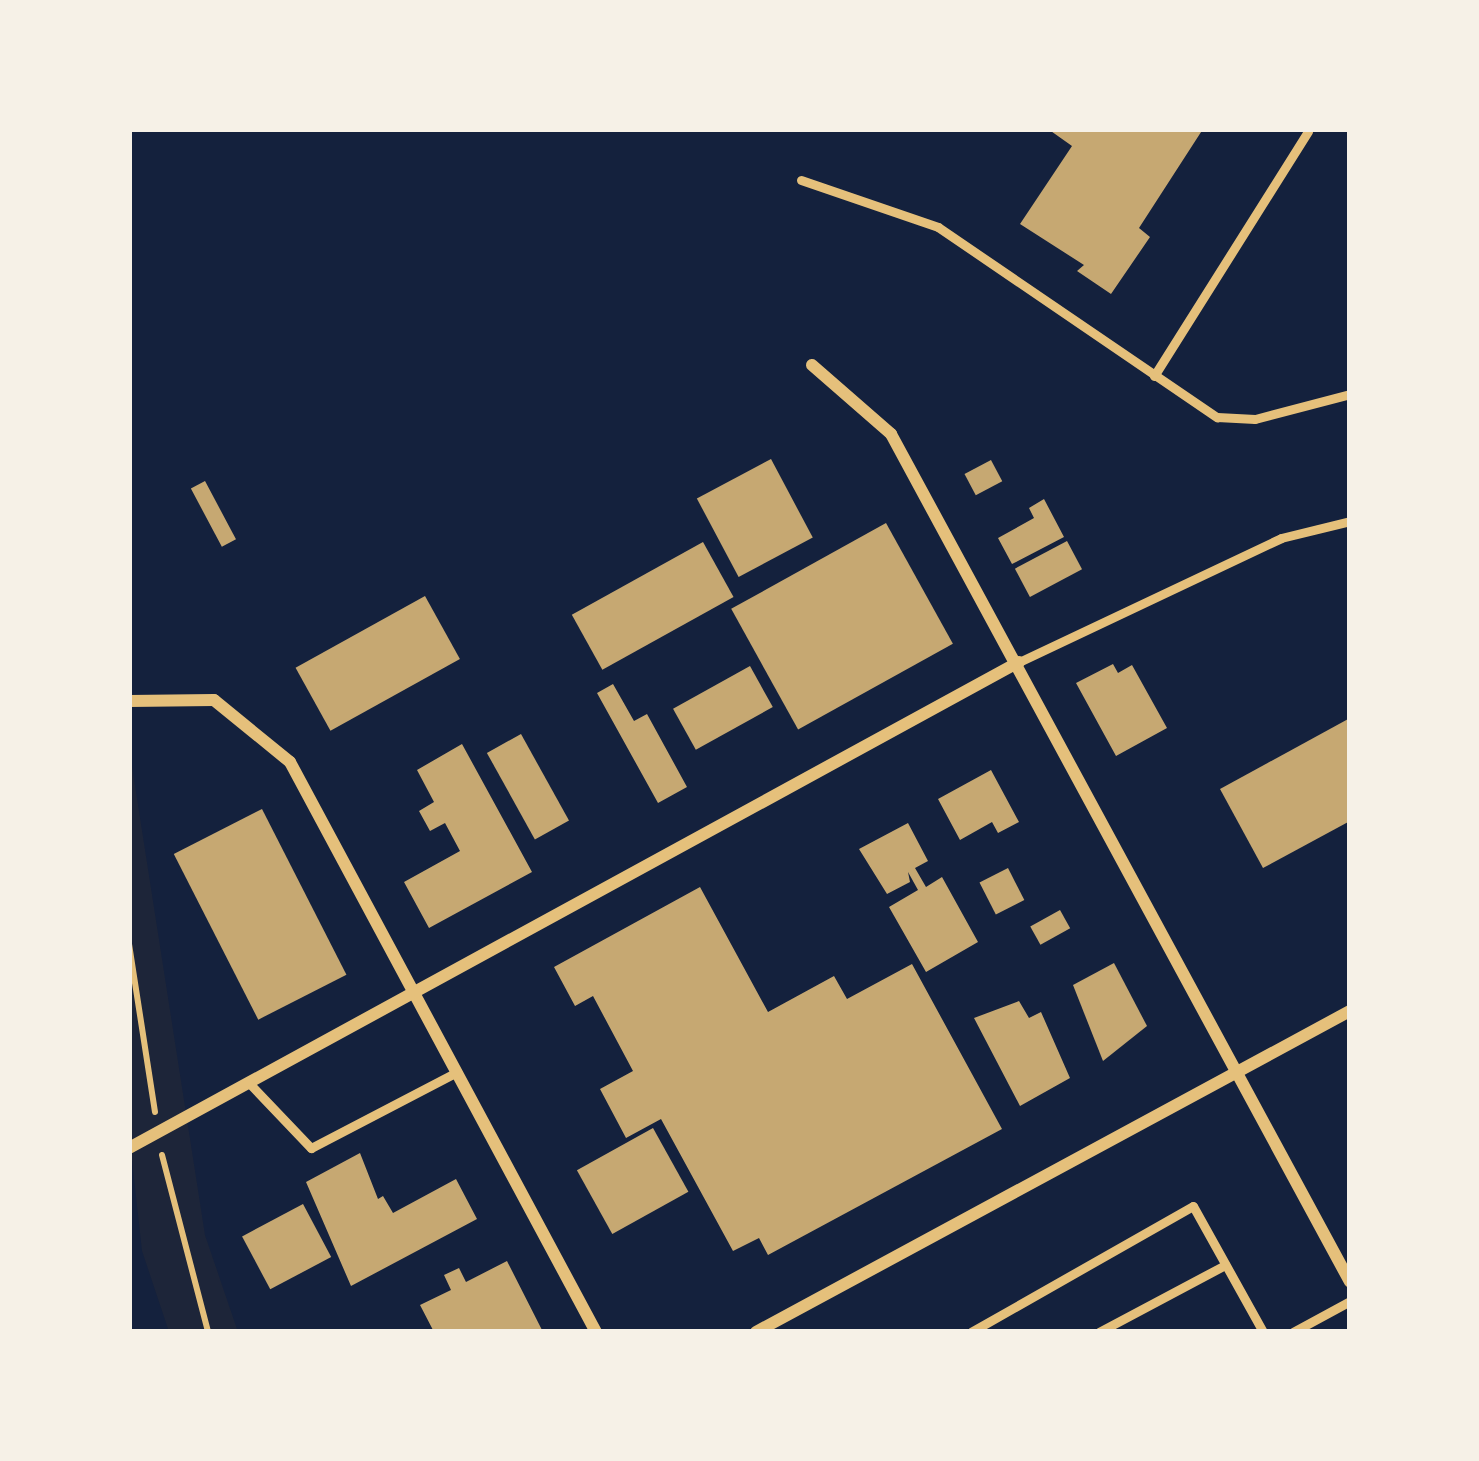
<!DOCTYPE html>
<html>
<head>
<meta charset="utf-8">
<style>
	body { margin:0 }
	#map { position:relative; width:1479px; height:1461px; overflow:hidden; background:#14213d; font-family:"DM Sans",sans-serif }
	div>[style] { position:absolute }
	[style*='--x'] { left:calc(var(--x)*1px); top:calc(var(--y)*1px); width:calc(var(--w)*1px); rotate:calc(var(--a)*1deg) }
	.green>* { inset:0; background:#1d2539 }
	.building>* { inset:0; background:#c6a872; transform-origin:0 0 }
	.path>* { height:6px; margin:-3px; padding:0 3px; transform-origin:3px; border-radius:3px; background:#e5c07b }
	.service>* { height:9px; margin:-4.5px; padding:0 4.5px; transform-origin:4.5px; border-radius:4.5px; background:#e5c07b }
	.minor>* { height:12px; margin:-6px; padding:0 6px; transform-origin:6px; border-radius:6px; background:#e5c07b }
	span { translate:-50% -50%; white-space:nowrap; text-align:center; line-height:1.15; -webkit-text-stroke:12px #f6f1e7; paint-order:stroke }
	.frame { position:absolute; inset:0; border:132px solid #f6f1e7; pointer-events:none }
</style>
</head>
<body>
<div id="map">
	<div class="green">
		<i style="clip-path:polygon(129px 747px,205px 1235px,238px 1332px,169px 1332px,142px 1251px,129px 1133px)"></i>
	</div>
	<div class="building">
		<i style="clip-path:polygon(1048px 129px,1203px 129px,1139px 228px,1150px 237px,1111px 294px,1077px 271px,1084px 265px,1020px 224px,1072px 146px)"></i>
		<i style="left:771px;top:459px;width:89px;height:84px;rotate:62deg"></i>
		<i style="left:991px;top:460px;width:24px;height:30px;rotate:62deg"></i>
		<i style="left:205px;top:481px;width:66px;height:16px;rotate:62deg"></i>
		<i style="clip-path:polygon(1044px 499px,1064px 537px,1012px 564px,998px 538px,1034px 518px,1029px 508px)"></i>
		<i style="left:886px;top:523px;width:138px;height:177px;rotate:61deg"></i>
		<i style="left:1067px;top:541px;width:32px;height:59px;rotate:62deg"></i>
		<i style="left:703px;top:542px;width:63px;height:150px;rotate:61deg"></i>
		<i style="left:425px;top:596px;width:72px;height:148px;rotate:61deg"></i>
		<i style="clip-path:polygon(1113px 664px,1118px 673px,1132px 665px,1167px 728px,1116px 756px,1076px 683px)"></i>
		<i style="left:750px;top:666px;width:47px;height:88px;rotate:61deg"></i>
		<i style="clip-path:polygon(613px 684px,634px 721px,647px 714px,687px 787px,658px 803px,597px 693px)"></i>
		<i style="clip-path:polygon(1350px 718px,1350px 821px,1263px 868px,1220px 789px)"></i>
		<i style="left:521px;top:734px;width:99px;height:39px;rotate:61deg"></i>
		<i style="clip-path:polygon(462px 744px,532px 872px,429px 928px,404px 882px,460px 851px,445px 823px,430px 831px,419px 811px,434px 802px,417px 770px)"></i>
		<i style="clip-path:polygon(991px 770px,1019px 822px,998px 833px,992px 822px,960px 840px,938px 799px)"></i>
		<i style="left:262px;top:809px;width:186px;height:99px;rotate:63deg"></i>
		<i style="clip-path:polygon(908px 823px,928px 861px,915px 868px,926px 887px,942px 877px,978px 942px,926px 972px,889px 907px,918px 890px,908px 872px,910px 882px,887px 894px,859px 849px)"></i>
		<i style="left:1008px;top:868px;width:36px;height:32px;rotate:63deg"></i>
		<i style="clip-path:polygon(700px 887px,768px 1012px,834px 976px,847px 999px,912px 964px,1002px 1129px,768px 1255px,759px 1238px,733px 1251px,661px 1119px,626px 1138px,600px 1089px,633px 1071px,593px 996px,575px 1006px,554px 967px)"></i>
		<i style="left:1060px;top:910px;width:21px;height:34px;rotate:61deg"></i>
		<i style="clip-path:polygon(1114px 963px,1147px 1026px,1103px 1061px,1073px 985px)"></i>
		<i style="clip-path:polygon(1019px 1001px,1029px 1018px,1041px 1012px,1070px 1078px,1020px 1106px,974px 1018px)"></i>
		<i style="left:653px;top:1128px;width:73px;height:87px;rotate:61deg"></i>
		<i style="clip-path:polygon(360px 1153px,378px 1199px,383px 1196px,393px 1213px,456px 1179px,477px 1219px,351px 1286px,306px 1182px)"></i>
		<i style="left:303px;top:1204px;width:60px;height:69px;rotate:62deg"></i>
		<i style="clip-path:polygon(507px 1261px,543px 1332px,434px 1332px,420px 1305px,451px 1290px,444px 1275px,459px 1268px,466px 1282px)"></i>
	</div>
	<div class="path">
		<i style="--x:129;--y:944;--w:170;--a:81.2"></i>
		<i style="--x:162;--y:1155;--w:183;--a:75.4"></i>
	</div>
	<div class="service">
		<i style="--x:801;--y:180;--w:145;--a:18.9"></i>
		<i style="--x:938;--y:227;--w:338;--a:34.3"></i>
		<i style="--x:1217;--y:417;--w:38;--a:3"></i>
		<i style="--x:1255;--y:419;--w:98;--a:-14.7"></i>
		<i style="--x:1154;--y:376;--w:289;--a:-57.8"></i>
		<i style="--x:1019;--y:662;--w:290;--a:-25.3"></i>
		<i style="--x:1281;--y:538;--w:71;--a:-13.8"></i>
		<i style="--x:249;--y:1083;--w:90;--a:46.4"></i>
		<i style="--x:311;--y:1148;--w:165;--a:-27.5"></i>
		<i style="--x:971;--y:1332;--w:255;--a:-29.6"></i>
		<i style="--x:1193;--y:1206;--w:144;--a:60.9"></i>
		<i style="--x:1099;--y:1332;--w:143;--a:-28"></i>
		<i style="--x:1293;--y:1332;--w:65;--a:-28.5"></i>
	</div>
	<div class="minor">
		<i style="--x:812;--y:365;--w:105;--a:41.1"></i>
		<i style="--x:891;--y:434;--w:964;--a:61.57"></i>
		<i style="--x:129;--y:701;--w:85;--a:-0.7"></i>
		<i style="--x:214;--y:700;--w:98;--a:39.2"></i>
		<i style="--x:290;--y:762;--w:647;--a:61.77"></i>
		<i style="--x:129;--y:1148;--w:1014;--a:-28.64"></i>
		<i style="--x:756;--y:1332;--w:675;--a:-28.39"></i>
	</div>
	<div class="frame"></div>
</div>
</body>
</html>
